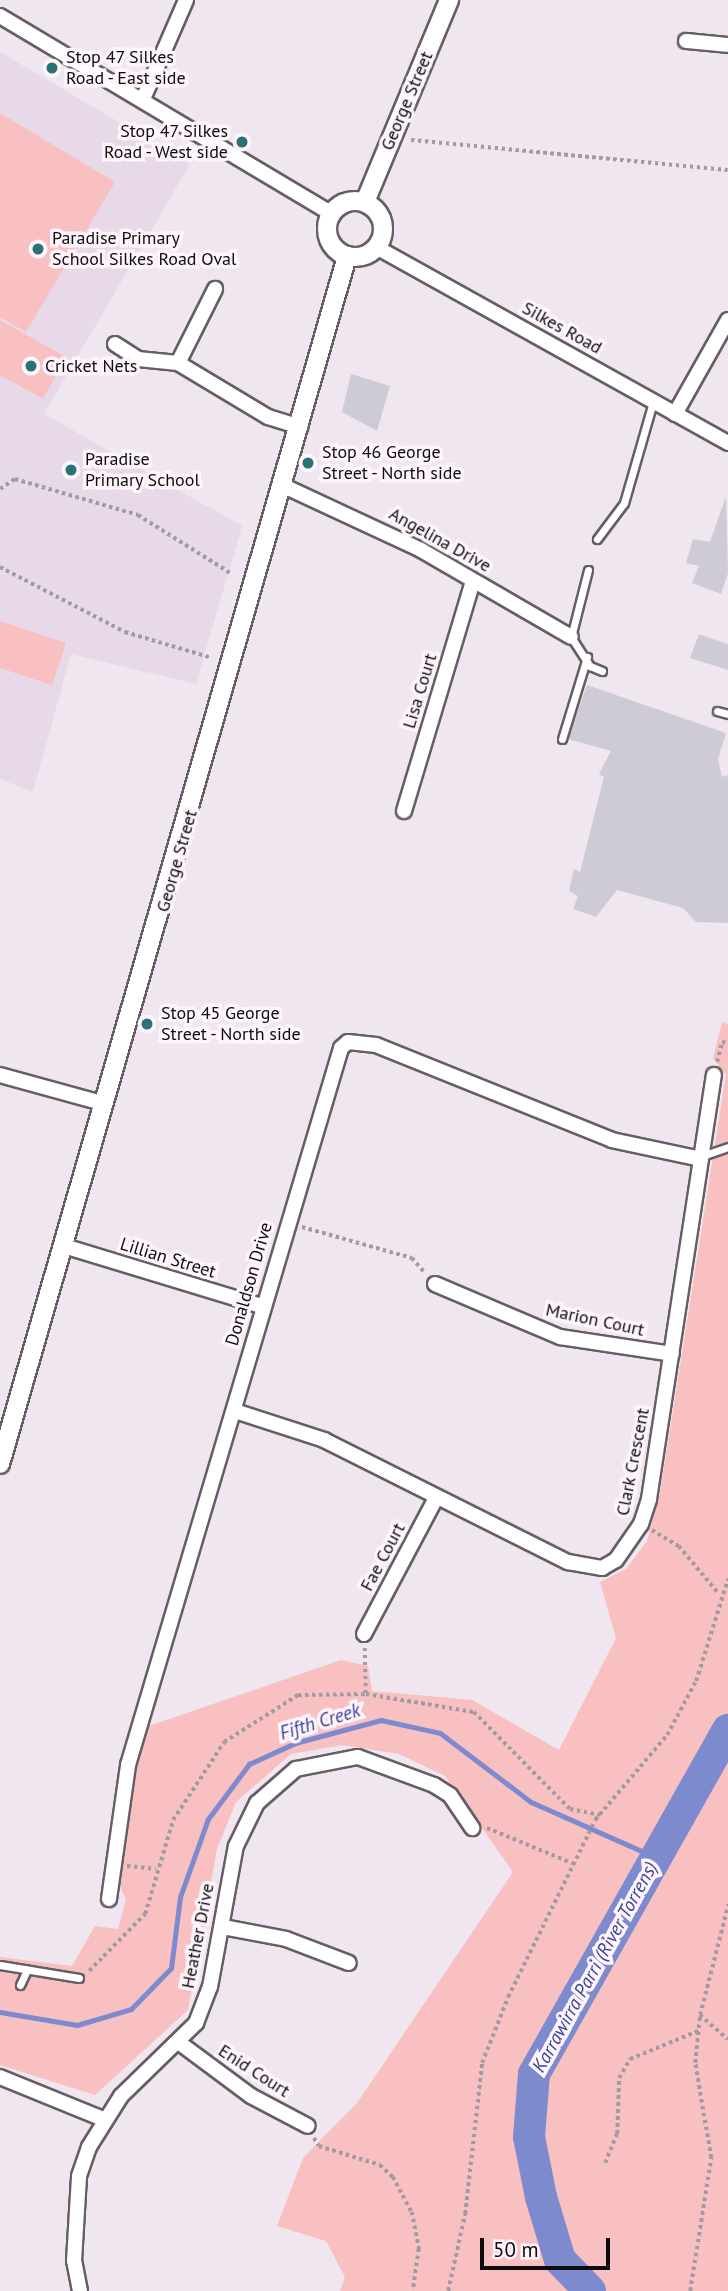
<!DOCTYPE html>
<html>
<head>
<meta charset="utf-8">
<style>
	body { margin:0 }
	#map { position:relative; width:728px; height:2291px; overflow:hidden; background:#efe6ef; font-family:"PT Sans",sans-serif }
	div>[style] { position:absolute }
	[style*='--x'] { left:calc(var(--x)*1px); top:calc(var(--y)*1px); width:calc(var(--w)*1px); rotate:calc(var(--a)*1deg) }
	.built>* { inset:0; background:#e7d9e7 }
	.green>* { inset:0; background:#f8c0c0 }
	.stream>* { height:5px; margin:-2.5px; padding:0 2.5px; transform-origin:2.5px; border-radius:2.5px; background:#7d8bce }
	.river>* { height:32px; margin:-16px; padding:0 16px; transform-origin:16px; border-radius:16px; background:#7d8bce }
	.building>* { inset:0; background:#cfcbd6 }
	.path>* { height:3.5px; margin-top:-1.75px; transform-origin:0; background:repeating-linear-gradient(90deg,#a19aa1 0 3.5px,transparent 0 7px) }
	.roads { filter:drop-shadow(2px 0 #655e65) drop-shadow(-2px 0 #655e65) drop-shadow(0 2px #655e65) drop-shadow(0 -2px #655e65) }
	.service>* { height:7px; margin:-3.5px; padding:0 3.5px; transform-origin:3.5px; border-radius:3.5px; background:#fff }
	.minor>* { height:14px; margin:-7px; padding:0 7px; transform-origin:7px; border-radius:7px; background:#fff }
	.tertiary>* { height:18px; margin:-9px; padding:0 9px; transform-origin:9px; border-radius:9px; background:#fff }
	.tertiary>.ring { margin:-9px; padding:0; box-sizing:content-box; background:none; border:18px solid #fff; border-radius:50% }
	.dots>* { width:19px; height:19px; translate:-50% -50%; box-sizing:border-box; border:4px solid #fdf4fc; border-radius:50% }
	span { translate:-50% -50%; white-space:nowrap; text-align:center; line-height:1.15; -webkit-text-stroke:7px #fdf4fc; paint-order:stroke }
	.poi-label { font-size:18px; color:#0f0c0f }
	.left { translate:0 -50%; text-align:left }
	.right { translate:-100% -50%; text-align:right }
	.street-label { font-size:18px; color:#0f0c0f }
	.water-label { font-size:19px; color:#3a4494; font-style:italic }
	.scale { position:absolute; left:480px; top:2238px; width:130px; height:32px; box-sizing:border-box; border:4px solid #0f0c0f; border-top:0; padding-left:9px; font-size:21px; line-height:24px; white-space:nowrap; color:#0f0c0f; -webkit-text-stroke:5px #fdf4fc; paint-order:stroke }
</style>
</head>
<body>
<div id="map">
	<div class="built">
		<i style="clip-path:polygon(0 52px,190px 164px,44px 414px,242px 526px,196px 684px,71px 654px,33px 792px,0 779px)"></i>
	</div>
	<div class="green">
		<i style="clip-path:polygon(0 113px,115px 182px,26px 332px,0 317px)"></i>
		<i style="clip-path:polygon(0 320px,66px 357px,43px 399px,0 375px)"></i>
		<i style="clip-path:polygon(0 621px,66px 643px,52px 685px,0 668px)"></i>
		<i style="clip-path:polygon(722px 1022px,728px 1024px,728px 2291px,340px 2291px,345px 2277px,326px 2241px,277px 2226px,303px 2158px,357px 2103px,513px 1872px,445px 1776px,399px 1754px,342px 1745px,291px 1754px,236px 1802px,217px 1849px,188px 2010px,95px 2095px,0 2065px,0 1957px,72px 1966px,95px 1926px,118px 1929px,126px 1900px,118px 1882px,126px 1816px,146px 1727px,341px 1660px,368px 1666px,372px 1691px,472px 1700px,559px 1750px,616px 1638px,600px 1582px,626px 1569px,647px 1541px,660px 1493px,726px 1074px,713px 1059px)"></i>
	</div>
	<div class="stream">
		<i style="--x:0;--y:2012;--w:78;--a:9.6"></i>
		<i style="--x:77;--y:2025;--w:56;--a:-16.5"></i>
		<i style="--x:131;--y:2009;--w:57;--a:-45.7"></i>
		<i style="--x:171;--y:1968;--w:72;--a:-82.8"></i>
		<i style="--x:180;--y:1897;--w:83;--a:-70.3"></i>
		<i style="--x:208;--y:1819;--w:69;--a:-53.3"></i>
		<i style="--x:249;--y:1764;--w:51;--a:-24.5"></i>
		<i style="--x:295;--y:1743;--w:89;--a:-15"></i>
		<i style="--x:381;--y:1720;--w:60;--a:12.4"></i>
		<i style="--x:440;--y:1733;--w:114;--a:37.2"></i>
		<i style="--x:531;--y:1802;--w:136;--a:23.9"></i>
	</div>
	<div class="river">
		<i style="--x:590;--y:2291;--w:43;--a:-134.1"></i>
		<i style="--x:560;--y:2260;--w:66;--a:-106.8"></i>
		<i style="--x:541;--y:2197;--w:61;--a:-101.3"></i>
		<i style="--x:529;--y:2137;--w:63;--a:-85.5"></i>
		<i style="--x:534;--y:2074;--w:395;--a:-60.6"></i>
	</div>
	<div class="building">
		<i style="clip-path:polygon(351px 374px,390px 386px,377px 431px,342px 412px)"></i>
		<i style="clip-path:polygon(726px 496px,728px 573px,721px 594px,692px 583px,699px 566px,686px 563px,693px 539px,710px 542px)"></i>
		<i style="clip-path:polygon(699px 634px,728px 644px,728px 670px,690px 658px)"></i>
		<i style="clip-path:polygon(587px 685px,726px 733px,718px 759px,722px 777px,728px 775px,728px 923px,696px 922px,683px 908px,617px 890px,596px 917px,573px 909px,578px 896px,569px 891px,574px 869px,580px 872px,604px 777px,599px 774px,611px 751px,568px 739px)"></i>
	</div>
	<div class="path">
		<i style="--x:411;--y:140;--w:318;--a:5.4"></i>
		<i style="--x:0;--y:489;--w:18;--a:-34"></i>
		<i style="--x:15;--y:479;--w:128;--a:16.3"></i>
		<i style="--x:138;--y:515;--w:111;--a:32.1"></i>
		<i style="--x:0;--y:567;--w:141;--a:27.5"></i>
		<i style="--x:125;--y:632;--w:88;--a:16.6"></i>
		<i style="--x:717;--y:1062;--w:21;--a:-76"></i>
		<i style="--x:722;--y:1042;--w:6;--a:9"></i>
		<i style="--x:302;--y:1227;--w:114;--a:15.7"></i>
		<i style="--x:412;--y:1258;--w:21;--a:49"></i>
		<i style="--x:652;--y:1530;--w:31;--a:31"></i>
		<i style="--x:679;--y:1546;--w:62;--a:50.2"></i>
		<i style="--x:365;--y:1648;--w:46;--a:88.8"></i>
		<i style="--x:366;--y:1694;--w:109;--a:9.5"></i>
		<i style="--x:474;--y:1712;--w:136;--a:45.3"></i>
		<i style="--x:570;--y:1809;--w:31;--a:11"></i>
		<i style="--x:487;--y:1828;--w:92;--a:22.4"></i>
		<i style="--x:127;--y:1866;--w:29;--a:6"></i>
		<i style="--x:89;--y:1971;--w:80;--a:-45.5"></i>
		<i style="--x:145;--y:1914;--w:98;--a:-73.4"></i>
		<i style="--x:173;--y:1820;--w:93;--a:-56.8"></i>
		<i style="--x:224;--y:1742;--w:88;--a:-32.4"></i>
		<i style="--x:298;--y:1695;--w:68;--a:-0.8"></i>
		<i style="--x:700;--y:2015;--w:37;--a:41"></i>
		<i style="--x:314;--y:2138;--w:9;--a:58"></i>
		<i style="--x:319;--y:2146;--w:64;--a:17.3"></i>
		<i style="--x:380;--y:2165;--w:18;--a:43"></i>
		<i style="--x:393;--y:2177;--w:40;--a:62"></i>
		<i style="--x:412;--y:2212;--w:38;--a:79"></i>
		<i style="--x:419;--y:2249;--w:42;--a:98.1"></i>
		<i style="--x:605;--y:2163;--w:31;--a:-68"></i>
		<i style="--x:617;--y:2134;--w:56;--a:-88"></i>
		<i style="--x:619;--y:2078;--w:22;--a:-60"></i>
		<i style="--x:630;--y:2059;--w:74;--a:-22.4"></i>
		<i style="--x:448;--y:2291;--w:79;--a:-77.6"></i>
		<i style="--x:465;--y:2214;--w:152;--a:-83.6"></i>
		<i style="--x:482;--y:2063;--w:71;--a:-68.5"></i>
		<i style="--x:508;--y:1997;--w:197;--a:-63.8"></i>
		<i style="--x:595;--y:1820;--w:111;--a:-49.7"></i>
		<i style="--x:667;--y:1735;--w:61;--a:-61.8"></i>
		<i style="--x:696;--y:1681;--w:107;--a:-72.6"></i>
		<i style="--x:690;--y:2291;--w:135;--a:-81"></i>
		<i style="--x:711;--y:2158;--w:96;--a:-99.6"></i>
		<i style="--x:695;--y:2063;--w:48;--a:-84.1"></i>
		<i style="--x:700;--y:2015;--w:114;--a:-75.7"></i>
	</div>
	<div class="roads">
		<div class="service">
			<i style="--x:597;--y:539;--w:45;--a:-53.1"></i>
			<i style="--x:624;--y:503;--w:105;--a:-74"></i>
			<i style="--x:588;--y:570;--w:69;--a:104.2"></i>
			<i style="--x:571;--y:637;--w:35;--a:57"></i>
			<i style="--x:590;--y:666;--w:13;--a:23"></i>
			<i style="--x:717;--y:711;--w:11;--a:15"></i>
			<i style="--x:562;--y:739;--w:86;--a:-73"></i>
			<i style="--x:702;--y:1156;--w:28;--a:-19"></i>
			<i style="--x:0;--y:1965;--w:80;--a:9.3"></i>
			<i style="--x:20;--y:1985;--w:17;--a:-65"></i>
		</div>
		<div class="minor">
			<i style="--x:0;--y:16;--w:385;--a:30.8"></i>
			<i style="--x:686;--y:41;--w:42;--a:5.4"></i>
			<i style="--x:143;--y:99;--w:108;--a:-66.5"></i>
			<i style="--x:376;--y:247;--w:403;--a:29.1"></i>
			<i style="--x:115;--y:344;--w:27;--a:33"></i>
			<i style="--x:138;--y:359;--w:40;--a:5.7"></i>
			<i style="--x:178;--y:363;--w:105;--a:31"></i>
			<i style="--x:268;--y:417;--w:34;--a:17"></i>
			<i style="--x:178;--y:363;--w:83;--a:-63.4"></i>
			<i style="--x:675;--y:414;--w:108;--a:-60.6"></i>
			<i style="--x:284;--y:486;--w:151;--a:25"></i>
			<i style="--x:421;--y:550;--w:173;--a:30.1"></i>
			<i style="--x:404;--y:811;--w:240;--a:-73.3"></i>
			<i style="--x:0;--y:1075;--w:109;--a:15.4"></i>
			<i style="--x:64;--y:1246;--w:207;--a:16.9"></i>
			<i style="--x:435;--y:1284;--w:136;--a:23"></i>
			<i style="--x:560;--y:1337;--w:113;--a:8.6"></i>
			<i style="--x:235;--y:1411;--w:94;--a:18"></i>
			<i style="--x:324;--y:1440;--w:273;--a:26.6"></i>
			<i style="--x:568;--y:1562;--w:35;--a:10"></i>
			<i style="--x:602;--y:1568;--w:16;--a:-30"></i>
			<i style="--x:616;--y:1560;--w:44;--a:-55.2"></i>
			<i style="--x:641;--y:1524;--w:26;--a:-72"></i>
			<i style="--x:649;--y:1499;--w:429;--a:-81.3"></i>
			<i style="--x:364;--y:1634;--w:154;--a:-62.1"></i>
			<i style="--x:109;--y:1899;--w:135;--a:-81.9"></i>
			<i style="--x:128;--y:1765;--w:748;--a:-73.45"></i>
			<i style="--x:341;--y:1048;--w:9;--a:-41"></i>
			<i style="--x:348;--y:1042;--w:28;--a:6"></i>
			<i style="--x:376;--y:1045;--w:254;--a:21.9"></i>
			<i style="--x:612;--y:1140;--w:87;--a:12"></i>
			<i style="--x:223;--y:1927;--w:64;--a:10.8"></i>
			<i style="--x:286;--y:1939;--w:67;--a:20.9"></i>
			<i style="--x:181;--y:2044;--w:87;--a:36.6"></i>
			<i style="--x:251;--y:2096;--w:64;--a:27.8"></i>
			<i style="--x:0;--y:2077;--w:109;--a:22.1"></i>
			<i style="--x:80;--y:2291;--w:31;--a:-101"></i>
			<i style="--x:74;--y:2261;--w:85;--a:-86.6"></i>
			<i style="--x:79;--y:2176;--w:31;--a:-71"></i>
			<i style="--x:89;--y:2147;--w:60;--a:-57.9"></i>
			<i style="--x:121;--y:2096;--w:105;--a:-44.2"></i>
			<i style="--x:196;--y:2023;--w:39;--a:-69"></i>
			<i style="--x:210;--y:1987;--w:143;--a:-79.6"></i>
			<i style="--x:236;--y:1846;--w:48;--a:-64"></i>
			<i style="--x:257;--y:1803;--w:52;--a:-41.1"></i>
			<i style="--x:296;--y:1769;--w:63;--a:-11"></i>
			<i style="--x:358;--y:1757;--w:81;--a:20.2"></i>
			<i style="--x:434;--y:1785;--w:19;--a:32"></i>
			<i style="--x:450;--y:1795;--w:40;--a:56"></i>
		</div>
		<div class="tertiary">
			<i class="ring" style="left:327px;top:201px;width:38px;height:38px"></i>
			<i style="--x:365;--y:202;--w:219;--a:-67.4"></i>
			<i style="--x:0;--y:1464;--w:1257;--a:-73.97"></i>
		</div>
	</div>
	<div class="dots">
		<i style="left:52px;top:68px;background:#297374"></i>
		<i style="left:242px;top:142px;background:#297374"></i>
		<i style="left:38px;top:249px;background:#297374"></i>
		<i style="left:31px;top:366px;background:#297374"></i>
		<i style="left:308px;top:463px;background:#297374"></i>
		<i style="left:71px;top:470px;background:#297374"></i>
		<i style="left:147px;top:1024px;background:#297374"></i>
	</div>
	<div class="poi-label">
		<span class="left" style="left:66px;top:68px">Stop 47 Silkes<br>Road - East side</span>
		<span class="right" style="left:228px;top:142px">Stop 47 Silkes<br>Road - West side</span>
		<span class="left" style="left:52px;top:249px">Paradise Primary<br>School Silkes Road Oval</span>
		<span class="left" style="left:45px;top:366px">Cricket Nets</span>
		<span class="left" style="left:322px;top:463px">Stop 46 George<br>Street - North side</span>
		<span class="left" style="left:85px;top:470px">Paradise<br>Primary School</span>
		<span class="left" style="left:161px;top:1024px">Stop 45 George<br>Street - North side</span>
	</div>
	<div class="street-label">
		<span style="left:407px;top:101px;rotate:-67deg">George Street</span>
		<span style="left:562px;top:328px;rotate:29deg">Silkes Road</span>
		<span style="left:440px;top:540px;rotate:29deg">Angelina Drive</span>
		<span style="left:420px;top:691px;rotate:-73deg">Lisa Court</span>
		<span style="left:177px;top:861px;rotate:-74deg">George Street</span>
		<span style="left:168px;top:1258px;rotate:17deg">Lillian Street</span>
		<span style="left:249px;top:1284px;rotate:-74deg">Donaldson Drive</span>
		<span style="left:595px;top:1320px;rotate:12deg">Marion Court</span>
		<span style="left:633px;top:1462px;rotate:-79deg">Clark Crescent</span>
		<span style="left:383px;top:1557px;rotate:-62deg">Fae Court</span>
		<span style="left:198px;top:1936px;rotate:-79deg">Heather Drive</span>
		<span style="left:254px;top:2071px;rotate:33deg">Enid Court</span>
	</div>
	<div class="water-label">
		<span style="left:320px;top:1722px;rotate:-17deg">Fifth Creek</span>
		<span style="left:595px;top:1967px;rotate:-61deg">Karrawirra Parri (River Torrens)</span>
	</div>
	<div class="scale">50 m</div>
</div>
</body>
</html>
